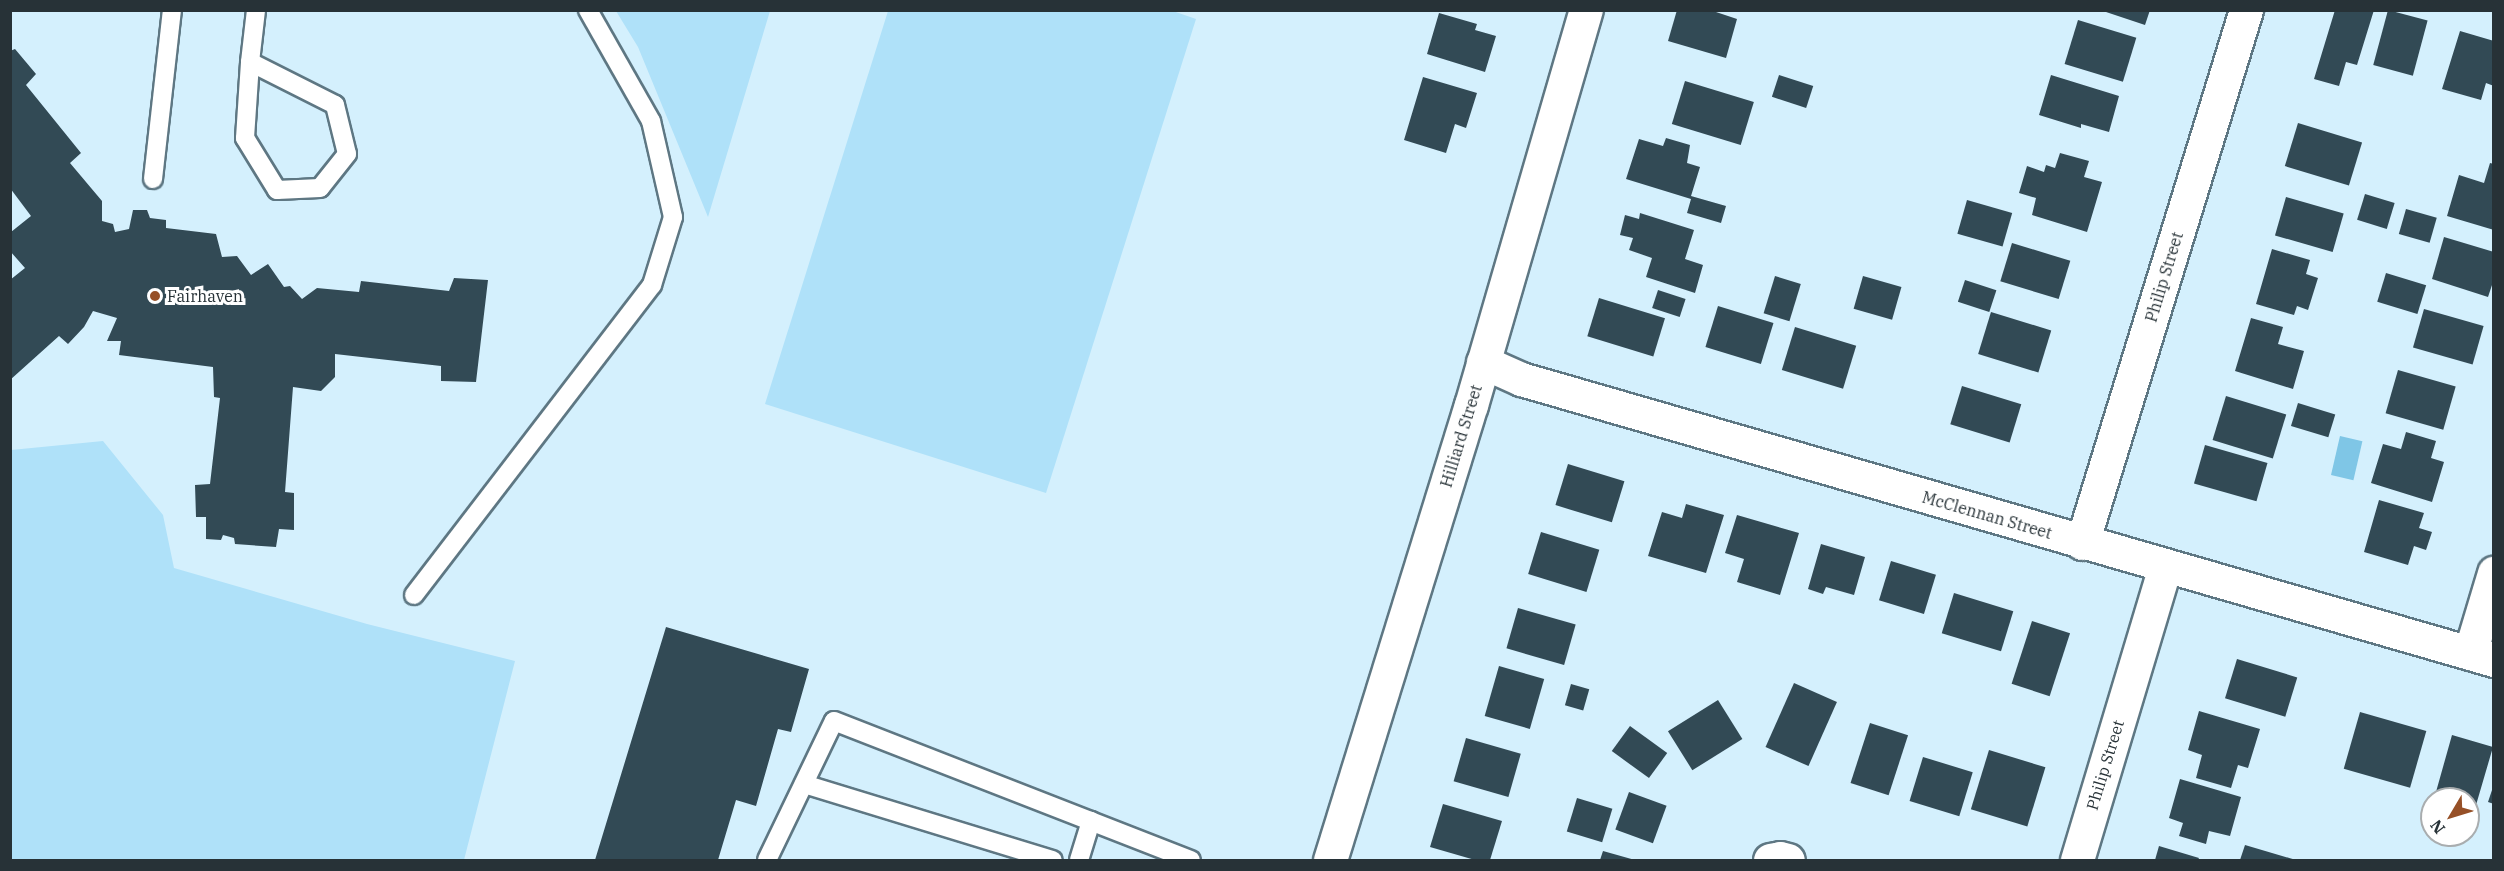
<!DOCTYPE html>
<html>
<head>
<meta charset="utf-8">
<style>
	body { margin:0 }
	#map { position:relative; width:2504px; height:871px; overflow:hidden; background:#d4f0fd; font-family:"IBM Plex Serif",serif }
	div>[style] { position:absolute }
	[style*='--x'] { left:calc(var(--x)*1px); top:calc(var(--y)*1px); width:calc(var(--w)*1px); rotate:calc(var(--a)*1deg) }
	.green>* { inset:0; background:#afe1f9 }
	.water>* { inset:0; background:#7fc6e6; transform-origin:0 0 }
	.building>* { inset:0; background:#324a55; transform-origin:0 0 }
	.roads { filter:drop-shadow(2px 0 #5e7783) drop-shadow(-2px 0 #5e7783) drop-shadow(0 2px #5e7783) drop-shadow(0 -2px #5e7783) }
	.lane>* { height:18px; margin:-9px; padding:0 9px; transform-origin:9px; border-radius:9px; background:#fff }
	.street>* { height:33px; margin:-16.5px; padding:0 16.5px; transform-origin:16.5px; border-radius:16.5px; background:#fff }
	.secondary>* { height:33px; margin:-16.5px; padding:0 16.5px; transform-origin:16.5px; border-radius:16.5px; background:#fff }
	.dots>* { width:16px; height:16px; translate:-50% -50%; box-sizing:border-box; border:3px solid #fff; border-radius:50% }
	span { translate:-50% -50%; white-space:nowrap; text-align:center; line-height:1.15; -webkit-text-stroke:6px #fff; paint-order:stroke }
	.street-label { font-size:16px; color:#273237 }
	.poi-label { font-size:16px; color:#273237 }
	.left { translate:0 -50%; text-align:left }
	.frame { position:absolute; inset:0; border:12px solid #273237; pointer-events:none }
	.north { position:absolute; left:2420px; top:787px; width:60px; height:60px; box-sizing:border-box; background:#fff; border:2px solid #a9adaf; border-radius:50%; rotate:232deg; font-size:16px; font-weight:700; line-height:24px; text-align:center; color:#273237 }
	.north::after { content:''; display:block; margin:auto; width:21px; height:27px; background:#965027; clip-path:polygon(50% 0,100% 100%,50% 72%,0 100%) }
</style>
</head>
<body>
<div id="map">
	<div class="green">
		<i style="clip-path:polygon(1170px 10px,1196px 19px,1046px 493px,765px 404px,888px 11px)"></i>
		<i style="clip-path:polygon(616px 11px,770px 11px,708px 217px,638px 47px)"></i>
		<i style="clip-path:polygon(103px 441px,163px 515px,174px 568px,367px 624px,515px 661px,464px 860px,11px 860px,11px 450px)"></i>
	</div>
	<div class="water">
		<i style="left:2340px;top:436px;width:23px;height:40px;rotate:13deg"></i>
	</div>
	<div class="building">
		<i style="clip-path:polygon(1677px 10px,1710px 10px,1737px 19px,1726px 58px,1668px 41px)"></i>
		<i style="clip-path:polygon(2100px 10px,2150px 10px,2145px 25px)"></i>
		<i style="clip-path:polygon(2335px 10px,2374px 10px,2357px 65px,2346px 62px,2339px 86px,2314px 79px)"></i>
		<i style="left:2388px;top:10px;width:41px;height:57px;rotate:15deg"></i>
		<i style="clip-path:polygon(1439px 13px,1477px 24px,1475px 30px,1496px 36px,1485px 72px,1427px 54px)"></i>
		<i style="left:2078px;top:20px;width:61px;height:46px;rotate:17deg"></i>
		<i style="clip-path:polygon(2460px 31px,2494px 41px,2494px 86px,2486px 83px,2481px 100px,2442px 89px)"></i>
		<i style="clip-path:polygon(15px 49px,36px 74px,26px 85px,81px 153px,70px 163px,102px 201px,102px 221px,113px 224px,115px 232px,129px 229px,133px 210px,147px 210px,150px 218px,166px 220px,166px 228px,216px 234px,222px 257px,237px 256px,251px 275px,268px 264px,284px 287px,290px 286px,302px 299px,317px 288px,359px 292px,361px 281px,449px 291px,454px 278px,488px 280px,476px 382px,441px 381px,441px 366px,335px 354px,335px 377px,321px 391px,293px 387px,285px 492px,294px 493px,294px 530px,279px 529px,276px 547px,235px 544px,234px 538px,223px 535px,221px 540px,206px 539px,206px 517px,196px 517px,195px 485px,210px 484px,220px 398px,214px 397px,213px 367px,119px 355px,121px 341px,107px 341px,117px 318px,93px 311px,84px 327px,68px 344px,59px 336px,10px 380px,10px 280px,25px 268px,10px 251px,11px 232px,31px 216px,10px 188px,10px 51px)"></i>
		<i style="left:1779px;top:75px;width:36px;height:23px;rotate:18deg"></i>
		<i style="clip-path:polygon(2051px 75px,2119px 96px,2109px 132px,2081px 124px,2081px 128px,2039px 115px)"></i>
		<i style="clip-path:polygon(1423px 77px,1477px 93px,1466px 128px,1455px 124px,1446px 153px,1404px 140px)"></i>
		<i style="left:1685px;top:81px;width:72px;height:45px;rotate:17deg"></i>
		<i style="left:2298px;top:123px;width:67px;height:45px;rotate:17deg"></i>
		<i style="clip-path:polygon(1666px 138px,1690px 145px,1687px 163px,1700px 167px,1691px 196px,1726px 206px,1721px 223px,1687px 213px,1691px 199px,1626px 179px,1639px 139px,1663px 146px)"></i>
		<i style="clip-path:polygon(2060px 153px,2089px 161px,2084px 177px,2102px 182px,2087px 232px,2032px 215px,2036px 198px,2019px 193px,2027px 166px,2044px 172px,2046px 165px,2055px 168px)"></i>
		<i style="clip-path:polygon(2490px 163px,2494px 164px,2494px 230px,2447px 216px,2459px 175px,2484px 183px)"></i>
		<i style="left:2365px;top:194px;width:31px;height:27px;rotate:17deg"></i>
		<i style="left:2286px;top:197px;width:60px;height:40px;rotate:16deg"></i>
		<i style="left:1967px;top:200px;width:47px;height:35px;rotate:16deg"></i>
		<i style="left:2406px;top:209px;width:32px;height:26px;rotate:16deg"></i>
		<i style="clip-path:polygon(1640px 213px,1694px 230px,1685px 259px,1703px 265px,1695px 293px,1646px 277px,1652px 258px,1629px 250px,1633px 238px,1620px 235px,1625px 215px,1639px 219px)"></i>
		<i style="clip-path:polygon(2444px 237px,2494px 252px,2494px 279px,2488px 297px,2432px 279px)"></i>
		<i style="left:2012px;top:243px;width:61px;height:40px;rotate:17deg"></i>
		<i style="clip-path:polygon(2272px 249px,2310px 260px,2306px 274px,2318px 278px,2308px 310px,2297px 306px,2294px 315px,2256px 304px)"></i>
		<i style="left:2386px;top:273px;width:42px;height:30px;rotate:17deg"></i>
		<i style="left:1775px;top:276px;width:27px;height:39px;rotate:17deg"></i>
		<i style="left:1863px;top:276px;width:40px;height:34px;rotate:16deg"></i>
		<i style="left:1965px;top:280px;width:33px;height:23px;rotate:18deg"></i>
		<i style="left:1658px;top:290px;width:29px;height:19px;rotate:18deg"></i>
		<i style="left:1599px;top:298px;width:69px;height:40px;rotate:17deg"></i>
		<i style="left:1718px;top:306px;width:58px;height:43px;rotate:17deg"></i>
		<i style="left:2424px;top:309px;width:62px;height:40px;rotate:16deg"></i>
		<i style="left:1991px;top:312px;width:63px;height:44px;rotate:17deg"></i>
		<i style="clip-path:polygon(2251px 318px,2283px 327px,2278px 344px,2304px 351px,2293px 389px,2235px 371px)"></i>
		<i style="left:1795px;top:327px;width:64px;height:45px;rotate:17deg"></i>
		<i style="left:2398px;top:370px;width:60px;height:45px;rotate:16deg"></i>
		<i style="left:1962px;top:386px;width:62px;height:40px;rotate:17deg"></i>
		<i style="left:2226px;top:396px;width:63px;height:46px;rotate:17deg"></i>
		<i style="left:2298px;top:403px;width:39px;height:24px;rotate:17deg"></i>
		<i style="clip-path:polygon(2406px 432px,2436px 441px,2431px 458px,2444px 462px,2432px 502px,2371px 483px,2383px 444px,2401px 449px)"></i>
		<i style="left:2205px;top:445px;width:65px;height:40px;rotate:16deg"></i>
		<i style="left:1568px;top:464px;width:59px;height:43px;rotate:17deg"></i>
		<i style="clip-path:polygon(2379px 500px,2424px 513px,2419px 528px,2432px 532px,2426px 550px,2414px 546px,2408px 565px,2364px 552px)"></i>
		<i style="clip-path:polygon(1686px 504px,1724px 515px,1706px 573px,1648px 556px,1662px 512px,1682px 518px)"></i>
		<i style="clip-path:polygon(1737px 515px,1799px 533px,1780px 595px,1737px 582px,1744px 559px,1725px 553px)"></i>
		<i style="left:1541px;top:532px;width:61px;height:44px;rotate:17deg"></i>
		<i style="clip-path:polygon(1821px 544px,1865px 557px,1854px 595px,1826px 587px,1823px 594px,1808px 589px)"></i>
		<i style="left:1891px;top:561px;width:47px;height:41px;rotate:17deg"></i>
		<i style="left:1954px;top:593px;width:62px;height:42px;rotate:17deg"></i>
		<i style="left:1518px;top:608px;width:60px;height:42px;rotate:16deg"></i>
		<i style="left:2032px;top:621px;width:40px;height:66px;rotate:18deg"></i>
		<i style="clip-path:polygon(666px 627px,809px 669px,791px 732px,778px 729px,756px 806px,736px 800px,718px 860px,595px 860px)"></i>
		<i style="left:2237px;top:659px;width:63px;height:41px;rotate:17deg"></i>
		<i style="left:1499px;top:666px;width:47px;height:52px;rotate:16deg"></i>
		<i style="left:1794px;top:683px;width:47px;height:70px;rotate:24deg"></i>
		<i style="left:1571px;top:684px;width:19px;height:22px;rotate:16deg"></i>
		<i style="left:1718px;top:700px;width:46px;height:59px;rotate:58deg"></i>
		<i style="clip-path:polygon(2199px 711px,2260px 729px,2248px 768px,2238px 765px,2231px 788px,2196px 778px,2202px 755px,2188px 750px)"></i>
		<i style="left:2360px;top:712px;width:69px;height:59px;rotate:16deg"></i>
		<i style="left:1870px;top:723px;width:40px;height:63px;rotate:18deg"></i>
		<i style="left:1630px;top:726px;width:46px;height:31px;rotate:36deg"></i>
		<i style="clip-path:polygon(2452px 735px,2493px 747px,2474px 812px,2468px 811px,2468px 799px,2434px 799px)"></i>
		<i style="left:1466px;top:738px;width:57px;height:45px;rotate:16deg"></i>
		<i style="left:1989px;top:750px;width:59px;height:62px;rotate:17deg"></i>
		<i style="left:1923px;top:757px;width:52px;height:46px;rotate:17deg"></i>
		<i style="clip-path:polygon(2180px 779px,2241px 797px,2230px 836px,2209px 831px,2206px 844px,2179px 836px,2183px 823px,2169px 818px)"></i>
		<i style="clip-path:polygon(2494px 784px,2494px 804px,2488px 802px)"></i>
		<i style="left:1629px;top:792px;width:40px;height:40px;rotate:20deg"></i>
		<i style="left:1577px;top:798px;width:37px;height:35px;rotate:17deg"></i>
		<i style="clip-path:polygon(1443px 804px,1502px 821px,1490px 860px,1475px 860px,1430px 847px)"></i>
		<i style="clip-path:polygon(2245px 845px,2296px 860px,2240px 860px)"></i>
		<i style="clip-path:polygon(2159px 846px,2199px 858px,2198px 860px,2155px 860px)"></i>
		<i style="clip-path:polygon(1603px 851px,1635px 860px,1600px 860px)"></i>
	</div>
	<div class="roads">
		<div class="lane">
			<i style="--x:250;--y:62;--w:95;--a:26.8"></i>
			<i style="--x:335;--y:105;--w:50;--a:76.2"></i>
			<i style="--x:347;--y:154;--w:43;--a:128.5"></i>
			<i style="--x:320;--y:188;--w:43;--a:177.3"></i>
			<i style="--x:277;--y:190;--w:61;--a:-121.6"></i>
			<i style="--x:245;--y:138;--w:76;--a:-86.2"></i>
			<i style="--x:250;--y:62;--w:52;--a:-83.4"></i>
			<i style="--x:153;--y:179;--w:170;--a:-83.6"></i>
			<i style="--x:414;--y:595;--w:391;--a:-52.5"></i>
			<i style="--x:652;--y:285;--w:71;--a:-72.8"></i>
			<i style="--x:673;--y:217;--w:98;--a:-102.9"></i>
			<i style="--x:651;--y:121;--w:128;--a:-119.6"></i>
			<i style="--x:804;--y:784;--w:260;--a:17"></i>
			<i style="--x:767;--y:860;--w:154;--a:-64.3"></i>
			<i style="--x:834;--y:721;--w:383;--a:21.3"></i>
			<i style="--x:1079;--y:860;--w:41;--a:-72.9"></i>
		</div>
		<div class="street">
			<i style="--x:2082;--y:543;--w:558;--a:-72.9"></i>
			<i style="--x:2470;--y:653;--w:84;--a:-73.3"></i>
			<i style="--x:1770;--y:860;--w:10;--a:-11"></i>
			<i style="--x:1780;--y:858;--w:8;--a:14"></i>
			<i style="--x:2077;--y:860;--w:306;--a:-73.3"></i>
		</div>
		<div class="secondary">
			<i style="--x:1483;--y:362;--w:42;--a:24.1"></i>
			<i style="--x:1521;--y:379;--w:1013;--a:16.11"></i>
			<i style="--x:1330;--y:860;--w:476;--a:-72.8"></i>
			<i style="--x:1471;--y:405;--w:411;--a:-73.8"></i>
		</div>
	</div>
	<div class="dots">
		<i style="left:155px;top:296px;background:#965027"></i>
	</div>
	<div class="street-label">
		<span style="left:2164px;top:277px;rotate:-73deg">Philip Street</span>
		<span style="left:1461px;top:436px;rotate:-73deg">Hilliard Street</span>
		<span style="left:1987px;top:515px;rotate:16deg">McClennan Street</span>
		<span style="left:2105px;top:765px;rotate:-73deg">Philip Street</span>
	</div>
	<div class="poi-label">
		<span class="left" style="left:167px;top:296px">Fairhaven</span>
	</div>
	<div class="frame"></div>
	<div class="north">N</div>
</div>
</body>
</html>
